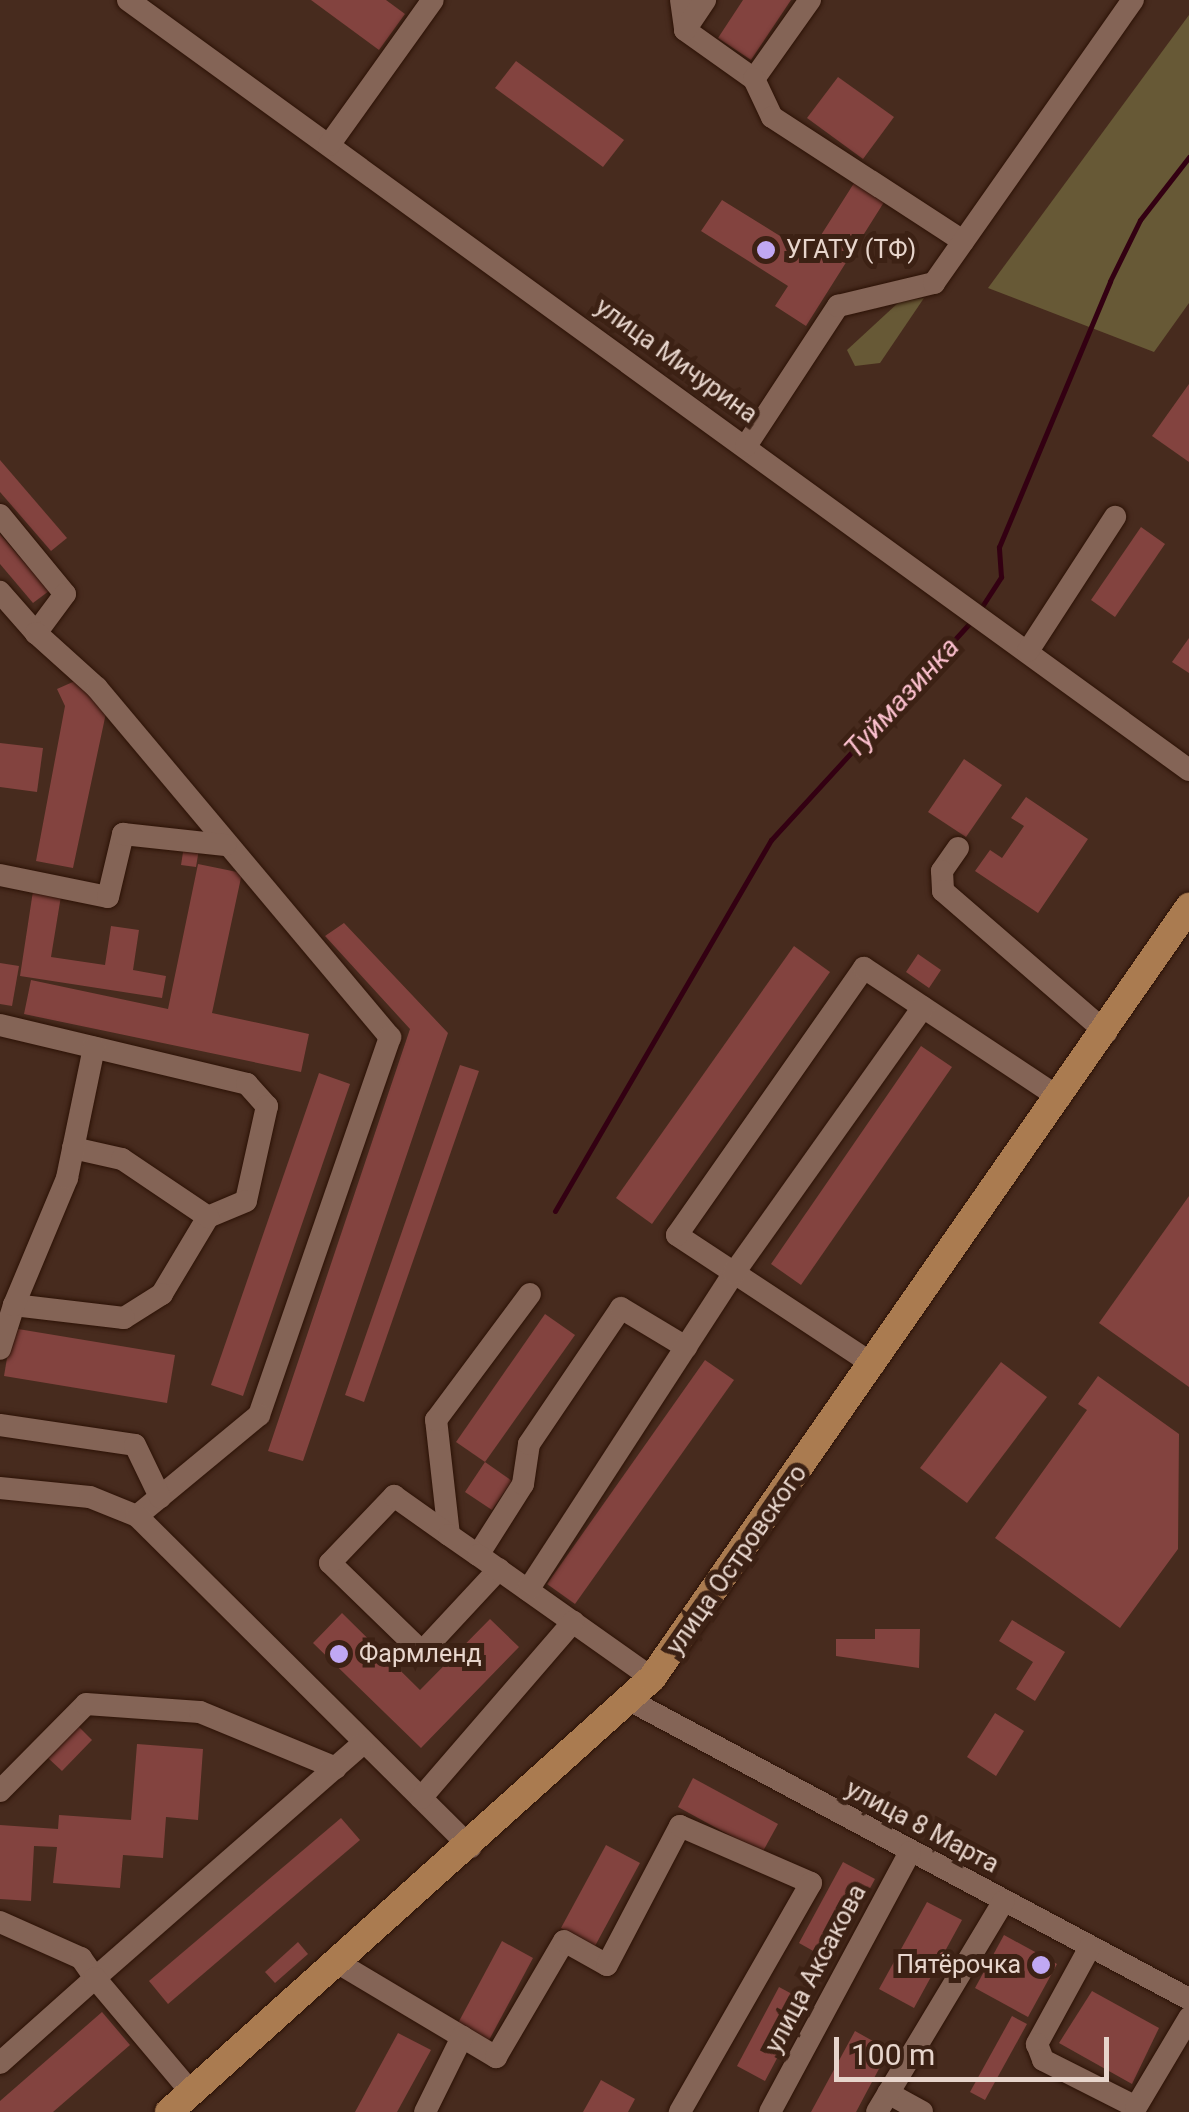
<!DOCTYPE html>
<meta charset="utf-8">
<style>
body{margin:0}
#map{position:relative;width:1189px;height:2112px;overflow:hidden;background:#472b1e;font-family:Roboto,sans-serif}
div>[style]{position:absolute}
.green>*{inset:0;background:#675936}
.stream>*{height:5px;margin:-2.5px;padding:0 2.5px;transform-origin:2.5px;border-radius:2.5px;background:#330012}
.building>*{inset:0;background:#83433f}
.roads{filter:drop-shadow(0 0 2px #2c1206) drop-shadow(0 0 2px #2c1206)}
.minor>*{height:22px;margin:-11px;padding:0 11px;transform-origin:11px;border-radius:11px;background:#846456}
.major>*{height:28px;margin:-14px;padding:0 14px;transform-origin:14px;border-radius:14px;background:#aa7b50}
.dots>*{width:28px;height:28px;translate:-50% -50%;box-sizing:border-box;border:5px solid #3c2114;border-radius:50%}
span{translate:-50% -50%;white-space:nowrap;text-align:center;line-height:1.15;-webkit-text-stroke:10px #3c2114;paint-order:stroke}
.poi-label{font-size:25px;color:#e7d5cc}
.left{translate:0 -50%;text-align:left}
.right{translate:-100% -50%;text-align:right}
.street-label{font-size:25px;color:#e7d5cc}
.water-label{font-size:28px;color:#fbbfcd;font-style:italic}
.scale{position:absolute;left:834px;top:2037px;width:275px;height:45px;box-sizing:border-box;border:5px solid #e7d5cc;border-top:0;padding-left:12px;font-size:30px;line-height:35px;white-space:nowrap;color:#e7d5cc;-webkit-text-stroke:8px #3c2114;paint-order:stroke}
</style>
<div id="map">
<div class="green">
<div style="clip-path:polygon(1189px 15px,1189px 303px,1154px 352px,988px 288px)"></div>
<div style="clip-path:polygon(924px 298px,880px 363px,855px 366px,847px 350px,899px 302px)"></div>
</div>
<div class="stream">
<div style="left:981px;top:608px;width:37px;rotate:-57deg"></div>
<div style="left:1001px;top:577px;width:30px;rotate:-94deg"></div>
<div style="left:999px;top:547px;width:288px;rotate:-67.3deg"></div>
<div style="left:1110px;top:281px;width:68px;rotate:-63.8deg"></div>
<div style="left:1140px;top:220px;width:80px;rotate:-52.1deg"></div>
<div style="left:555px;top:1211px;width:429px;rotate:-59.8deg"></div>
<div style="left:771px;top:840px;width:297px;rotate:-47.5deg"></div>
</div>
<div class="building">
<div style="clip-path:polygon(311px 0,386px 0,405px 14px,379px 50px)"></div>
<div style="clip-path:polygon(743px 0,791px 0,751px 60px,718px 38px)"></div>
<div style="clip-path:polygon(516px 61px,624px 140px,603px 167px,495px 88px)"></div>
<div style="clip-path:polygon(838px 77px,894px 117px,863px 159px,807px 118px)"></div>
<div style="clip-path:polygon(856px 180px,886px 199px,806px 326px,775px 306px,788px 286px,701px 231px,722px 200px,809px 254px)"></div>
<div style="clip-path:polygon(1189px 384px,1189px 462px,1152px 436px)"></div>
<div style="clip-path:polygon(0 460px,67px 538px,51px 551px,0 492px)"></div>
<div style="clip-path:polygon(1141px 527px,1165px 544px,1115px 617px,1091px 600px)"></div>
<div style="clip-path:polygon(0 534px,49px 591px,33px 603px,0 564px)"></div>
<div style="clip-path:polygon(1189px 638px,1189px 673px,1172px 662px)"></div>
<div style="clip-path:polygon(75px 681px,106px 713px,73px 868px,36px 861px,65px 706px,57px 689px)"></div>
<div style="clip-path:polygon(0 743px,43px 748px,37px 792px,0 787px)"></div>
<div style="clip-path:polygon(964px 759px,1002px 785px,966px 837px,928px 812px)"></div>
<div style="clip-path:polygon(1026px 797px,1088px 839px,1038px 913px,975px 871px,990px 850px,1002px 858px,1024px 826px,1011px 818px)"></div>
<div style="clip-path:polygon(184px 846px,199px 849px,196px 867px,181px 865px)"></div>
<div style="clip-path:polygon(198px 864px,242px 873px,212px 1013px,309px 1034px,301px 1072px,24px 1014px,31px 980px,168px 1009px)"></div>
<div style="clip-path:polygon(33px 891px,61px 896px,51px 957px,105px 965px,111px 926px,139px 930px,133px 970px,166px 976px,162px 998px,20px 976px)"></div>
<div style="clip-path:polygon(344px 923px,448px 1033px,303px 1461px,268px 1451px,410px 1029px,325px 936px)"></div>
<div style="clip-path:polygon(794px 946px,830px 972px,652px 1224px,616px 1198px)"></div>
<div style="clip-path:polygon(918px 954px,941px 970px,929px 988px,906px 972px)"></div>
<div style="clip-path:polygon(0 963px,19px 966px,12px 1006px,0 1004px)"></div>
<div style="clip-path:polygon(921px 1046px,952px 1067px,801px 1285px,771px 1264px)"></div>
<div style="clip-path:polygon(460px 1065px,479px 1071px,364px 1402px,345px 1395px)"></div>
<div style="clip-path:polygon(319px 1073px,350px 1084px,243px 1396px,211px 1385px)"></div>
<div style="clip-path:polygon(1189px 1196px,1189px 1387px,1099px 1323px)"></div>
<div style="clip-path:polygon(545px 1314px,575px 1335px,485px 1462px,456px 1442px)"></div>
<div style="clip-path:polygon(12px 1328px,175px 1355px,167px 1403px,4px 1376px)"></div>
<div style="clip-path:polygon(705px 1360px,734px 1380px,575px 1604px,547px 1584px)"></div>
<div style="clip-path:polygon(1001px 1362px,1047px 1397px,967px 1503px,920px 1468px)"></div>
<div style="clip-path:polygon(1098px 1376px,1179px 1434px,1178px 1549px,1120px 1628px,995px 1538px,1087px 1410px,1078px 1404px)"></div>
<div style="clip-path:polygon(485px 1462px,512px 1481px,492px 1510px,465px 1492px)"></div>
<div style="clip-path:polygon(342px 1613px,420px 1690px,490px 1619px,519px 1647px,421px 1748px,313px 1643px)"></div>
<div style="clip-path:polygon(1012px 1620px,1065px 1652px,1035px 1701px,1016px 1689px,1033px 1662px,999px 1641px)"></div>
<div style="clip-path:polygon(875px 1629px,920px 1629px,919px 1668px,836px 1656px,836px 1639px,875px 1639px)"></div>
<div style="clip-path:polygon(995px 1713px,1024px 1731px,996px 1776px,967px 1757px)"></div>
<div style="clip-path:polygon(78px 1726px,92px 1740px,62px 1771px,48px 1758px)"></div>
<div style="clip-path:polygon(137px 1744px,203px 1749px,198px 1820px,166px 1817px,163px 1858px,123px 1855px,120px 1888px,53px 1883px,57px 1847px,34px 1846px,31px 1901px,0 1899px,0 1825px,58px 1829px,59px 1815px,131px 1820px)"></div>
<div style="clip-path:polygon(693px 1778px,778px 1824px,762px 1853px,678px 1807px)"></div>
<div style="clip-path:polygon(341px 1818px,360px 1840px,168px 2004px,149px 1981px)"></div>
<div style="clip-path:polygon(606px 1845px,640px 1863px,595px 1946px,561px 1928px)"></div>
<div style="clip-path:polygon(843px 1862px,875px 1879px,831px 1961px,799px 1943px)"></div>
<div style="clip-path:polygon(927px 1902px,962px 1920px,914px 2008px,879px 1989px)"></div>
<div style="clip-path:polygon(1004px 1935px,1057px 1964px,1028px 2017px,975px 1988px)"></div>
<div style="clip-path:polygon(502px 1941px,533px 1958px,488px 2042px,457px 2025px)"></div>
<div style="clip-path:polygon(298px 1942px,308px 1954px,275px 1983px,265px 1972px)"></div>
<div style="clip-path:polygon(779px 1987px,807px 2002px,765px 2081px,737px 2066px)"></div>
<div style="clip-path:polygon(1092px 1991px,1159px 2028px,1132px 2084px,1059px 2043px)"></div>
<div style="clip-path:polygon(102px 2012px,130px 2045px,53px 2112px,0 2112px,0 2101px)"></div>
<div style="clip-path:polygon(1012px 2016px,1027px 2024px,985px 2100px,970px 2092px)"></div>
<div style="clip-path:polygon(855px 2031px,889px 2050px,856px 2112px,811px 2112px)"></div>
<div style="clip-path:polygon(398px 2033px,431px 2050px,397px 2112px,355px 2112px)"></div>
<div style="clip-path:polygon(601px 2080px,635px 2099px,628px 2112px,583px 2112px)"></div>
</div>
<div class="roads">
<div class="minor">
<div style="left:128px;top:0;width:1311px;rotate:35.97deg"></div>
<div style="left:681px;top:0;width:30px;rotate:82deg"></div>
<div style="left:685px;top:30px;width:85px;rotate:35.4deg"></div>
<div style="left:754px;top:79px;width:97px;rotate:-54.7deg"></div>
<div style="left:685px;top:30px;width:36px;rotate:-56deg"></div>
<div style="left:754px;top:79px;width:42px;rotate:64.7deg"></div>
<div style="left:772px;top:117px;width:228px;rotate:33deg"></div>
<div style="left:329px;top:145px;width:178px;rotate:-54.4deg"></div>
<div style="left:746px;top:446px;width:168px;rotate:-56.7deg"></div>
<div style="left:838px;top:306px;width:99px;rotate:-13.5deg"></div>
<div style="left:934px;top:283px;width:346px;rotate:-54.9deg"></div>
<div style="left:0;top:515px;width:102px;rotate:50.6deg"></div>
<div style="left:65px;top:594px;width:49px;rotate:126.6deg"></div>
<div style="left:36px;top:633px;width:55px;rotate:-131.3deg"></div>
<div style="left:36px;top:633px;width:82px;rotate:42deg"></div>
<div style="left:97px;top:688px;width:456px;rotate:50deg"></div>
<div style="left:390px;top:1037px;width:400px;rotate:109.1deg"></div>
<div style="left:259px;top:1415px;width:158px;rotate:140.4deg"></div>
<div style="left:1028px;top:651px;width:160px;rotate:-57deg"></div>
<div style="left:958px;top:848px;width:28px;rotate:125deg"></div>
<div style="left:942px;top:871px;width:20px;rotate:87deg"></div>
<div style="left:943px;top:891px;width:216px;rotate:40.9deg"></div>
<div style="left:0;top:875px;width:110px;rotate:11.5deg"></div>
<div style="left:108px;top:897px;width:65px;rotate:-76.6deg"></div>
<div style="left:123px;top:834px;width:103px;rotate:6.2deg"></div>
<div style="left:0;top:1025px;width:254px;rotate:13.4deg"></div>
<div style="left:247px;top:1084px;width:30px;rotate:48deg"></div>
<div style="left:267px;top:1106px;width:97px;rotate:102.5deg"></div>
<div style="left:246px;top:1201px;width:41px;rotate:157.2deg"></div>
<div style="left:208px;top:1217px;width:90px;rotate:120.9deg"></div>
<div style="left:162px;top:1294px;width:45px;rotate:147.7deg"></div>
<div style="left:124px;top:1318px;width:111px;rotate:-173.3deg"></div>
<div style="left:14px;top:1305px;width:46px;rotate:107.7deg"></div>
<div style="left:73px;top:1148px;width:50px;rotate:12.7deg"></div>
<div style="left:122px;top:1159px;width:104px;rotate:34deg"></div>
<div style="left:14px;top:1305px;width:138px;rotate:-67.3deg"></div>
<div style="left:67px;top:1178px;width:133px;rotate:-78.3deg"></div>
<div style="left:874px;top:1365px;width:236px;rotate:-146.6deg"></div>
<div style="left:677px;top:1235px;width:326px;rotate:-55deg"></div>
<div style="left:864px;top:968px;width:235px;rotate:33.6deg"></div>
<div style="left:0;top:1425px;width:136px;rotate:8.4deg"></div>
<div style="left:135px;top:1445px;width:58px;rotate:64.3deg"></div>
<div style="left:0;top:1488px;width:90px;rotate:5.7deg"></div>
<div style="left:90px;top:1497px;width:51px;rotate:22deg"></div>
<div style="left:137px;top:1516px;width:470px;rotate:44.8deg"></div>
<div style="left:449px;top:1535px;width:116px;rotate:-96.4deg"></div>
<div style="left:436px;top:1420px;width:157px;rotate:-53.3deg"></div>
<div style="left:478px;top:1555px;width:84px;rotate:-57.6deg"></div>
<div style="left:523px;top:1484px;width:40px;rotate:-81.5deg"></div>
<div style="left:529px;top:1444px;width:164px;rotate:-55.9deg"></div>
<div style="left:621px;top:1308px;width:76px;rotate:31deg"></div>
<div style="left:499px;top:1569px;width:113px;rotate:132.9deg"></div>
<div style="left:422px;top:1652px;width:128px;rotate:-135.9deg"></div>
<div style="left:330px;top:1563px;width:93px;rotate:-46.3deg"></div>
<div style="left:394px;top:1496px;width:67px;rotate:35.3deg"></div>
<div style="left:449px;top:1535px;width:35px;rotate:35deg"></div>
<div style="left:478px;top:1555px;width:213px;rotate:35.3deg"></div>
<div style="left:528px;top:1590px;width:378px;rotate:-57deg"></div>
<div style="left:734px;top:1273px;width:326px;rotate:-54.6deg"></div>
<div style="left:631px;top:1701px;width:633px;rotate:28.1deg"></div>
<div style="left:0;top:1791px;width:122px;rotate:-45.3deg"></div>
<div style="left:86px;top:1704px;width:114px;rotate:4deg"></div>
<div style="left:200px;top:1712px;width:147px;rotate:22.4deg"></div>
<div style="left:421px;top:1798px;width:233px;rotate:-49.2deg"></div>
<div style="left:0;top:1922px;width:89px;rotate:24deg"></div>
<div style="left:81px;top:1958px;width:24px;rotate:55deg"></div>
<div style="left:95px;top:1978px;width:354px;rotate:-41.2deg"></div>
<div style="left:1090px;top:1947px;width:111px;rotate:118.7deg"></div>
<div style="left:1037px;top:2044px;width:17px;rotate:69deg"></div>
<div style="left:1043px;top:2060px;width:104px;rotate:26.8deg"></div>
<div style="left:1136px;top:2107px;width:104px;rotate:-59.2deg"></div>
<div style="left:340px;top:1964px;width:182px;rotate:30.8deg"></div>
<div style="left:496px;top:2057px;width:134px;rotate:-59.6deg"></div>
<div style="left:564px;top:1941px;width:49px;rotate:29.2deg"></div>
<div style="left:607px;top:1965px;width:157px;rotate:-62.3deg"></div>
<div style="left:680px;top:1826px;width:143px;rotate:23.5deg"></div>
<div style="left:811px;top:1883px;width:264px;rotate:119.8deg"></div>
<div style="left:0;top:2063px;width:127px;rotate:-41.8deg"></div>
<div style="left:95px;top:1978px;width:149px;rotate:49.9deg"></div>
<div style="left:888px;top:2093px;width:39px;rotate:29deg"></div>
<div style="left:425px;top:2112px;width:84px;rotate:-63.7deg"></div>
<div style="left:770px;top:2112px;width:295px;rotate:-61.7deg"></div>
<div style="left:877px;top:2112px;width:246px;rotate:-59deg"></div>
</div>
<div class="major">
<div style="left:169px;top:2112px;width:649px;rotate:-41.94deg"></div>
<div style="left:652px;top:1678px;width:940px;rotate:-55.14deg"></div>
</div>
</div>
<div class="dots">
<div style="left:766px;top:250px;background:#c0a8f3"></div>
<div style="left:339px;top:1654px;background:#c0a8f3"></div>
<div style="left:1041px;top:1965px;background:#c0a8f3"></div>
</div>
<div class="poi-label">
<span class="left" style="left:786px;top:250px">УГАТУ (ТФ)</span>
<span class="left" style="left:359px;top:1654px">Фармленд</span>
<span class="right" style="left:1021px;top:1965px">Пятёрочка</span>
</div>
<div class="street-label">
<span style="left:676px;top:361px;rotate:36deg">улица Мичурина</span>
<span style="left:737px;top:1560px;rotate:-55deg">улица Островского</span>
<span style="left:922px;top:1827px;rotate:28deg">улица 8 Марта</span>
<span style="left:816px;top:1969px;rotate:-62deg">улица Аксакова</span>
</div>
<div class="water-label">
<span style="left:902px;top:698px;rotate:-47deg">Туймазинка</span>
</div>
<div class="scale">100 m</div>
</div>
